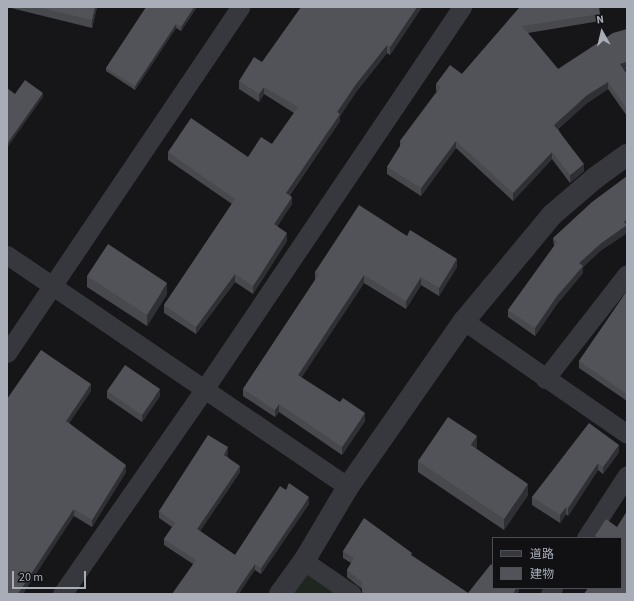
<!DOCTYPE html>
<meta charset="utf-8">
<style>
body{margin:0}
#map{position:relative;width:634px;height:601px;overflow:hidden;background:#161618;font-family:"Source Sans 3","Noto Sans JP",sans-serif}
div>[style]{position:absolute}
.green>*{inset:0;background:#1e261f}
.minor>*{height:19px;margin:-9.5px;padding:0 9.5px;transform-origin:9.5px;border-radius:9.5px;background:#37383d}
.tertiary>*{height:22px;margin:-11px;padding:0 11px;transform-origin:11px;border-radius:11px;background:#37383d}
.wall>*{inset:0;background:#47494d}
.shaded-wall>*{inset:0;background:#2f3033}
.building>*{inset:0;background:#525359}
span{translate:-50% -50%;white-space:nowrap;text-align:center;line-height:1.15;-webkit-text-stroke:3px #111113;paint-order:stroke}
.frame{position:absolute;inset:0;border:8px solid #a8adb8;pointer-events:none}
.legend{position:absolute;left:492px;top:537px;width:130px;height:52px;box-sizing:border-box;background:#111113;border:1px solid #4d4f55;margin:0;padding:5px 7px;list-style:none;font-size:12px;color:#a8adb8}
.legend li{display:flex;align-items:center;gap:8px;height:20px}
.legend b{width:20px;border:1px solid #4d4f55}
.north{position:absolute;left:582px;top:12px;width:40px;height:40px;-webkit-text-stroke:3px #111113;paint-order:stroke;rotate:352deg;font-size:11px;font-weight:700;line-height:16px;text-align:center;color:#a8adb8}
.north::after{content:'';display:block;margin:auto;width:14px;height:18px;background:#a8adb8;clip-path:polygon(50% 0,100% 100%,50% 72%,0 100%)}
.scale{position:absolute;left:12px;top:571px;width:74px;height:18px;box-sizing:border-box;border:2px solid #a8adb8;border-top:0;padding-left:5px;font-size:12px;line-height:14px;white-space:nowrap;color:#a8adb8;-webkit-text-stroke:3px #111113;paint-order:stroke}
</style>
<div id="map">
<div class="green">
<div style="clip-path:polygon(304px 561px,352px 594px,280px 594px)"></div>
</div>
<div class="minor">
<div style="left:7px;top:255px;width:412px;rotate:34.2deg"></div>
<div style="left:464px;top:321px;width:198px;rotate:34.7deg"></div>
<div style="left:7px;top:353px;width:417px;rotate:-56deg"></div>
<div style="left:545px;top:379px;width:133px;rotate:-52deg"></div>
<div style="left:586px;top:538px;width:75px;rotate:-56.9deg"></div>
<div style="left:304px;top:561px;width:58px;rotate:34.5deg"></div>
<div style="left:62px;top:594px;width:251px;rotate:-55.2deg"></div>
<div style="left:205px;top:388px;width:460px;rotate:-56deg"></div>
<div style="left:550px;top:594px;width:7px;rotate:-63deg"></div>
</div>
<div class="tertiary">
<div style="left:280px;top:594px;width:41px;rotate:-54deg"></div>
<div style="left:304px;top:561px;width:86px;rotate:-59.3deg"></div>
<div style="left:348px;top:487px;width:203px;rotate:-55.1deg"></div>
<div style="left:464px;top:321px;width:138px;rotate:-50.3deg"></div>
<div style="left:552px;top:215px;width:57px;rotate:-40.7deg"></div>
<div style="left:595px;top:178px;width:39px;rotate:-36deg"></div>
</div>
<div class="wall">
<div style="clip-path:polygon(7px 7px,97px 7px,92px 28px)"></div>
<div style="clip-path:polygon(145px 7px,197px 7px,181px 31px,176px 28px,135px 90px,106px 71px,106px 68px,146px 8px)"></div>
<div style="clip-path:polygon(422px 7px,390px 55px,387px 53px,356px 92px,340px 116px,340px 121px,290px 195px,292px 204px,277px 226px,287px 241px,253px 294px,235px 282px,196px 334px,164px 313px,164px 305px,232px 204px,168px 160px,168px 152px,248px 157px,272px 144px,294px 113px,264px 94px,259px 102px,239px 89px,239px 81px,262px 62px)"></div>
<div style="clip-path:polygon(520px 7px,600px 14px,600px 21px,528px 33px,558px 69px,627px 69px,624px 70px,627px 74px,627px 116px,608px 89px,587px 103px,558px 129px,584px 171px,570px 183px,552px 159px,513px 201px,456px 148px,421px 196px,387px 174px,387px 167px,400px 146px,400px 141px,437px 91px,436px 91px,436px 84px,462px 74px)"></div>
<div style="clip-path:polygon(627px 227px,627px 233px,600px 251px,583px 267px,583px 273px,557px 304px,535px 336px,508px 317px,508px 310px,554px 246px,553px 238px)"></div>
<div style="clip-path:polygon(407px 236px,457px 267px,439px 296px,421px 285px,406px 309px,364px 283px,301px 378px,365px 421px,342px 455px,279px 412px,275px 417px,243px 396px,243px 389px,315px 280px,315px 272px)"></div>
<div style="clip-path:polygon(87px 276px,167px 294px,147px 326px,87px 287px)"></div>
<div style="clip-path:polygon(627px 291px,627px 401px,579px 368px,579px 361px)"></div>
<div style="clip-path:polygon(41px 350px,91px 391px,69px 423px,126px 472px,92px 527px,74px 516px)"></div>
<div style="clip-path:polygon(107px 391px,160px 396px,142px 422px,107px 398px)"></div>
<div style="clip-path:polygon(477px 447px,476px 449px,528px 495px,504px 530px,418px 472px,418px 461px)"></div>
<div style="clip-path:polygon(619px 452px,603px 474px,598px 470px,568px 516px,566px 514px,560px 523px,532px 505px,532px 497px)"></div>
<div style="clip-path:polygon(228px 454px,227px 456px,240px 472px,200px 531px,235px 555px,286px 490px,309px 504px,261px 574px,255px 570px,193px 564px,164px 545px,164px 539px,172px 527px,159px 518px,159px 511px)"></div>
<div style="clip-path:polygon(343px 551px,412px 556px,468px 593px,519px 588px,519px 591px,517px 594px,362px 594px,362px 589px,347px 577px,347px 570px,351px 563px,343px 558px)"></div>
</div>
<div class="shaded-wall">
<div style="clip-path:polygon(95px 7px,97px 7px,92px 28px,92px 20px)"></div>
<div style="clip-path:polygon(194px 7px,197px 7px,181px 31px,181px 27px)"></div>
<div style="clip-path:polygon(417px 7px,422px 7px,390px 55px,390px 47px)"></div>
<div style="clip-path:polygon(176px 24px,176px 28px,135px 90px,135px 86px)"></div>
<div style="clip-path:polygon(387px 45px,387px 53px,356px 92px,340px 116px,340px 121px,286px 200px,286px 193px,337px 112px,356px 84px)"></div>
<div style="clip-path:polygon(627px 62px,627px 69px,620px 71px,620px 64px)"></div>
<div style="clip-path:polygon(608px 82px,608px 89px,587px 103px,554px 132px,554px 125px,587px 95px)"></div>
<div style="clip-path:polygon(264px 87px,264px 94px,259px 102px,259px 94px)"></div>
<div style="clip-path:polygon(43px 93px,43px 97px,7px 148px,7px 144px)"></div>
<div style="clip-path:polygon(456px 141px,456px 148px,421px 196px,421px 188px)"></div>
<div style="clip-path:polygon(552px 152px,552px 159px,513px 201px,513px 193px)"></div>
<div style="clip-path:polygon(584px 164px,584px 171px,570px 183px,570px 175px)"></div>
<div style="clip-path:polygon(292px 197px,292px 204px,274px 232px,274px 224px)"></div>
<div style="clip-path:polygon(627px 220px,627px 233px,600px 251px,583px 267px,583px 273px,557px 304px,535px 336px,535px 328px,579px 263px)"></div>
<div style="clip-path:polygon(287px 233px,287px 241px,253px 294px,253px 286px)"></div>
<div style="clip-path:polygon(457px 259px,457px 267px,439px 296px,439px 288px)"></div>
<div style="clip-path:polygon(235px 274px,235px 282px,196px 334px,196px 327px)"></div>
<div style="clip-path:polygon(364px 275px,364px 283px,298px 383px,298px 375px)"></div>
<div style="clip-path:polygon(421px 277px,421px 285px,406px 309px,406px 301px)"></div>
<div style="clip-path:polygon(167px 283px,167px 294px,147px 326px,147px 315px)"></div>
<div style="clip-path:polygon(91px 384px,91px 391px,66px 428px,66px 421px)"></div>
<div style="clip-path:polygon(160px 389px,160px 396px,142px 422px,142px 415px)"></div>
<div style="clip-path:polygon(279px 404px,279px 412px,275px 417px,275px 410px)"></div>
<div style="clip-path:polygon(365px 413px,365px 421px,342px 455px,342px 447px)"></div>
<div style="clip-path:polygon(477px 436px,477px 447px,471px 456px,471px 445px)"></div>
<div style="clip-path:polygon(619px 445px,619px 452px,603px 474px,603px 467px)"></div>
<div style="clip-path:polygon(228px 447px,228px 454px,224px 461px,224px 455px)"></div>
<div style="clip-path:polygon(598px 463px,598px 470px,568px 516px,568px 508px)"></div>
<div style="clip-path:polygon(126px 465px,126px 472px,92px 527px,92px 520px)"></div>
<div style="clip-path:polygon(240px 466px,240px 472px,197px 536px,197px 529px)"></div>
<div style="clip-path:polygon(528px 484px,528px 495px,504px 530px,504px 519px)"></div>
<div style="clip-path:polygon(309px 497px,309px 504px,261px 574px,261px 568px)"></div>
<div style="clip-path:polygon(566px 507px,566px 514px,560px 523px,560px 515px)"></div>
<div style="clip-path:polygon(74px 509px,74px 516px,23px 594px,18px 594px)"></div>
<div style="clip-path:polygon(255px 564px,255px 570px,239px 594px,235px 594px)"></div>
<div style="clip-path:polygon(516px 588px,519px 588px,519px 591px,517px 594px,513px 594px)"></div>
</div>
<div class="building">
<div style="clip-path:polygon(37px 7px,95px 7px,92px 20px)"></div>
<div style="clip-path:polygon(146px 7px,194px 7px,181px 27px,176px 24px,135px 86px,106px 68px)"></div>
<div style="clip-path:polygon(301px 7px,417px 7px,390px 47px,387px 45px,356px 84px,337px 112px,340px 114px,286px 193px,292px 197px,274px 224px,287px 233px,253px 286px,235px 274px,196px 327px,164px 305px,235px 199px,168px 152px,191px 118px,248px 157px,261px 137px,272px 144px,298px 107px,264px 87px,259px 94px,239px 81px,254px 57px,262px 62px)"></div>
<div style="clip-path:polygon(520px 7px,599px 7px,600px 14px,522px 26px,558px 69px,613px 33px,627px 29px,627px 62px,620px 64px,627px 74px,627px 109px,608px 82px,587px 95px,554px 125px,584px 164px,570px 175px,552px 152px,513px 193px,456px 141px,421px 188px,387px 167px,402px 143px,400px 141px,441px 87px,436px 84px,450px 65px,462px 74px)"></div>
<div style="clip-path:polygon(25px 80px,43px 93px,7px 144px,7px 88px,15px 94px)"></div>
<div style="clip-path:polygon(627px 176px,627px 220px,624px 222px,627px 225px,600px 244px,579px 263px,583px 266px,557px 296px,535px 328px,508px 310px,557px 242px,553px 238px,592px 202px)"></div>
<div style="clip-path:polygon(359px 205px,407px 236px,410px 230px,457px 259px,439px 288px,421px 277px,406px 301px,364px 275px,298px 375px,340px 402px,343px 398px,365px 413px,342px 447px,279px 404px,275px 410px,243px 389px,319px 274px,315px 272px)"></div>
<div style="clip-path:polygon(108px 244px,167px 283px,147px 315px,87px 276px)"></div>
<div style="clip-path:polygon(627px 291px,627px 394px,579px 361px)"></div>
<div style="clip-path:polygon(41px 350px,91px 384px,66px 421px,126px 465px,92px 520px,74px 509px,18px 594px,7px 594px,7px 399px)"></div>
<div style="clip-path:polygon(125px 365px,160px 389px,142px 415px,107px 391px)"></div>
<div style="clip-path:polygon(448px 417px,477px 436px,471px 445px,528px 484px,504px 519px,418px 461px)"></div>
<div style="clip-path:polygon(589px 423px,619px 445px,603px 467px,598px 463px,568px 508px,566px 507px,560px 515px,532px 497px)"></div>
<div style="clip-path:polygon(208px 435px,228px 447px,224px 455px,240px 466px,197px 529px,235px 555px,280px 486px,286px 490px,289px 483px,309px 497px,261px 568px,255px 564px,235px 594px,172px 594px,196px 560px,164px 539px,175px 523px,159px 511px)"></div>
<div style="clip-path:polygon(627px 511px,627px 594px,584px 594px,588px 588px,621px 588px,621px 538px,598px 538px,595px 536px,606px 519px,617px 527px)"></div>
<div style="clip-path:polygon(364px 518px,412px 553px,411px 555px,468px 593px,491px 564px,493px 566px,493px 588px,516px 588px,513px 594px,366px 594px,362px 591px,362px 582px,347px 570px,354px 558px,343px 551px)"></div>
</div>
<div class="frame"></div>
<ul class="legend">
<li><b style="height:5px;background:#37383d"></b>道路</li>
<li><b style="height:11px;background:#525359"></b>建物</li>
</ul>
<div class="north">N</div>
<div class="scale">20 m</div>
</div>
